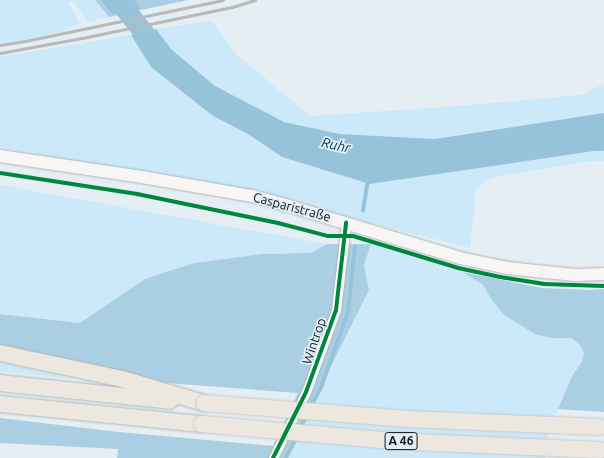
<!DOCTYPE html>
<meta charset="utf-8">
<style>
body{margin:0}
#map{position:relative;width:604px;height:458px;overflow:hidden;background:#e5eef2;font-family:Ubuntu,sans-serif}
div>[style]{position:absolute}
.green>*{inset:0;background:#cce9f9}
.forest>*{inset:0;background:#abcfe2}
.water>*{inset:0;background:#97c3da}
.stream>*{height:3.5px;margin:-1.75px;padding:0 1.75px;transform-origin:1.75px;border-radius:1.75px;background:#97c3da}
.river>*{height:20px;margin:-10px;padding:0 10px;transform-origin:10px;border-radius:10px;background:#97c3da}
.roads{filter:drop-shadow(0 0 1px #b0b6ba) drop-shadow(0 0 1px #b0b6ba)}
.street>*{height:9px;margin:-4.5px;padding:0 4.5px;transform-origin:4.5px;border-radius:4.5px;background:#fbfcfd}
.secondary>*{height:12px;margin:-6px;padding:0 6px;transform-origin:6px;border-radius:6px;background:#f7f6f5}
.highway>*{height:16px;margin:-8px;padding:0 8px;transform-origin:8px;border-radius:8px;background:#ece8e0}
.rail>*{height:3px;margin:-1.5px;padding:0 1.5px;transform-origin:1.5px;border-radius:1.5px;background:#b7b9bb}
.bridges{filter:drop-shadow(0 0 1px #c6cacc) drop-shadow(0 0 1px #c6cacc)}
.highway-bridge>*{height:16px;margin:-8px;padding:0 8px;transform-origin:8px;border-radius:8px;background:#ece8e0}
.cycleway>*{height:4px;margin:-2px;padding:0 2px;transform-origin:2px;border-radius:2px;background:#00873e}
span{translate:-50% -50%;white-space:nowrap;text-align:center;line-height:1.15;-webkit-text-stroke:3.5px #e0eff7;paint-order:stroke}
.shield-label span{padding:1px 3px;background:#e0eff7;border:1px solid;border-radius:3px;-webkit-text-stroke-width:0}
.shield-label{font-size:12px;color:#101518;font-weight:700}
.street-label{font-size:13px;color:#101518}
.water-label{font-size:14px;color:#02374c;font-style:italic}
</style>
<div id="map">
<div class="green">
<div style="clip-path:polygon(0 0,95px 0,109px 17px,88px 22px,73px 1px,68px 2px,80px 23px,60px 32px,31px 39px,0 43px)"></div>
<div style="clip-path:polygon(212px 21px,236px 54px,310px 116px,445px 107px,581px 95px,604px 84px,604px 113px,435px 139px,340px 134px,284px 122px,215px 86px,171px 49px,156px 29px)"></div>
<div style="clip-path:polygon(131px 35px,151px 67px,213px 116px,248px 134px,370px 184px,594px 151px,604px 151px,604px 161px,591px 161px,491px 178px,476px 189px,470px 248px,351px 218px,138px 171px,0 148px,0 57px)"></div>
<div style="clip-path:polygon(0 185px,27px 190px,327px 244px,311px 253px,261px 254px,194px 263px,145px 279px,80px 323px,0 314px)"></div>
<div style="clip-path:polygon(371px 244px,462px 272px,483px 285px,491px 299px,551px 338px,571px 338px,580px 345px,584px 353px,582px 362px,573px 374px,545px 443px,545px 458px,288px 458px,369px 290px,364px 265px)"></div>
<div style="clip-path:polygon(0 361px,72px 379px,0 371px)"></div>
</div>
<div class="forest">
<div style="clip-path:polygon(95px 0,100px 0,113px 15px,140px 9px,135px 0,188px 0,109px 17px)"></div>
<div style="clip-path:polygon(327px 244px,371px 244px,364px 265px,369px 290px,286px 458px,117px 458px,118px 449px,0 443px,0 418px,119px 432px,273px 446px,298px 393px,166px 383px,0 347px,0 314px,80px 323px,145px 279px,194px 263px,261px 254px,311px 253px)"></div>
<div style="clip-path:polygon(462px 272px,542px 288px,591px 290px,604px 289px,604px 412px,558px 409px,573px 374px,582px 362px,584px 353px,580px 345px,571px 338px,551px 338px,535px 334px,503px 314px,491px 299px,483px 285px)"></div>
</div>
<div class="water">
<div style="clip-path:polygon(100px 0,135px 0,141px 9px,113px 15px)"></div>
<div style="clip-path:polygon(156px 29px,171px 49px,215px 86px,284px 122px,340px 134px,435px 139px,604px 113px,604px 151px,594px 151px,370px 184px,282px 157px,248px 134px,213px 116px,151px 67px,131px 35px)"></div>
</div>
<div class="stream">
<div style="left:363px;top:211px;width:32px;rotate:-81deg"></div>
<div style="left:311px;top:407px;width:25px;rotate:-63deg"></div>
<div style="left:322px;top:385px;width:77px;rotate:-70.4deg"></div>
<div style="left:348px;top:312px;width:65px;rotate:-83.9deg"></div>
<div style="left:300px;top:428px;width:14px;rotate:-60deg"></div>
<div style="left:286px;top:458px;width:22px;rotate:-63deg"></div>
</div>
<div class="river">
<div style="left:118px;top:0;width:68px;rotate:51.6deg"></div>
</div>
<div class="roads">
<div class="street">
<div style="left:273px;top:458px;width:74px;rotate:-63.4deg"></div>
<div style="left:306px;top:392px;width:87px;rotate:-69.9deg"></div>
<div style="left:336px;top:310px;width:88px;rotate:-83.4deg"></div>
</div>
<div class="secondary">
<div style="left:0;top:156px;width:144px;rotate:8.4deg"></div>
<div style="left:142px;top:177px;width:112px;rotate:9.8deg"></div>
<div style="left:252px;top:196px;width:38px;rotate:15deg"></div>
<div style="left:289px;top:206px;width:179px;rotate:16.9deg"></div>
<div style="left:460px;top:258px;width:48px;rotate:12deg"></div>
<div style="left:507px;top:268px;width:68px;rotate:5.9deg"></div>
<div style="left:575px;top:275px;width:29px;rotate:-2deg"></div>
</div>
<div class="highway">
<div style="left:0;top:353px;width:125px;rotate:12deg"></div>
<div style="left:122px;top:379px;width:85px;rotate:16.3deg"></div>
<div style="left:0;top:383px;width:171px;rotate:6deg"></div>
<div style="left:0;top:404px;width:203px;rotate:5.7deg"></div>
</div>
</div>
<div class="rail">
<div style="left:0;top:45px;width:30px;rotate:-9deg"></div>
<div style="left:30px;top:40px;width:197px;rotate:-11.7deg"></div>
<div style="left:0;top:53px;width:83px;rotate:-10.4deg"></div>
<div style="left:82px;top:38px;width:153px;rotate:-11.7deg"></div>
<div style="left:232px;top:7px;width:24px;rotate:-17deg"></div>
</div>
<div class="bridges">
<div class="highway-bridge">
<div style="left:204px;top:403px;width:204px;rotate:4.5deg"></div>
<div style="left:407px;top:419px;width:193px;rotate:2.4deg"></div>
<div style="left:202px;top:424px;width:192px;rotate:5.1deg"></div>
<div style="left:393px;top:441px;width:207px;rotate:2.5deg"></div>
</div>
</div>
<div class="cycleway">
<div style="left:0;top:173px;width:139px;rotate:8.7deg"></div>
<div style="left:137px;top:194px;width:144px;rotate:11.6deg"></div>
<div style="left:278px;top:223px;width:52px;rotate:14.6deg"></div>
<div style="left:328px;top:236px;width:25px"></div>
<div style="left:353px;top:236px;width:110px;rotate:16.9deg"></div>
<div style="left:458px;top:268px;width:43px;rotate:12.1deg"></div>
<div style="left:500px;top:277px;width:45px;rotate:9deg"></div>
<div style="left:544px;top:284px;width:60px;rotate:1.9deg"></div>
<div style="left:273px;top:458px;width:74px;rotate:-63.4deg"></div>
<div style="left:306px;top:392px;width:87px;rotate:-69.9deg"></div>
<div style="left:336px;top:310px;width:88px;rotate:-83.4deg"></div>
</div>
<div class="shield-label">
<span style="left:401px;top:441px">A 46</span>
</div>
<div class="street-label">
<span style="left:292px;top:207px;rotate:15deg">Casparistraße</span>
<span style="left:314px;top:341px;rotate:-71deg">Wintrop</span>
</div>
<div class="water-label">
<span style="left:336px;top:145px;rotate:12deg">Ruhr</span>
</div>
</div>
